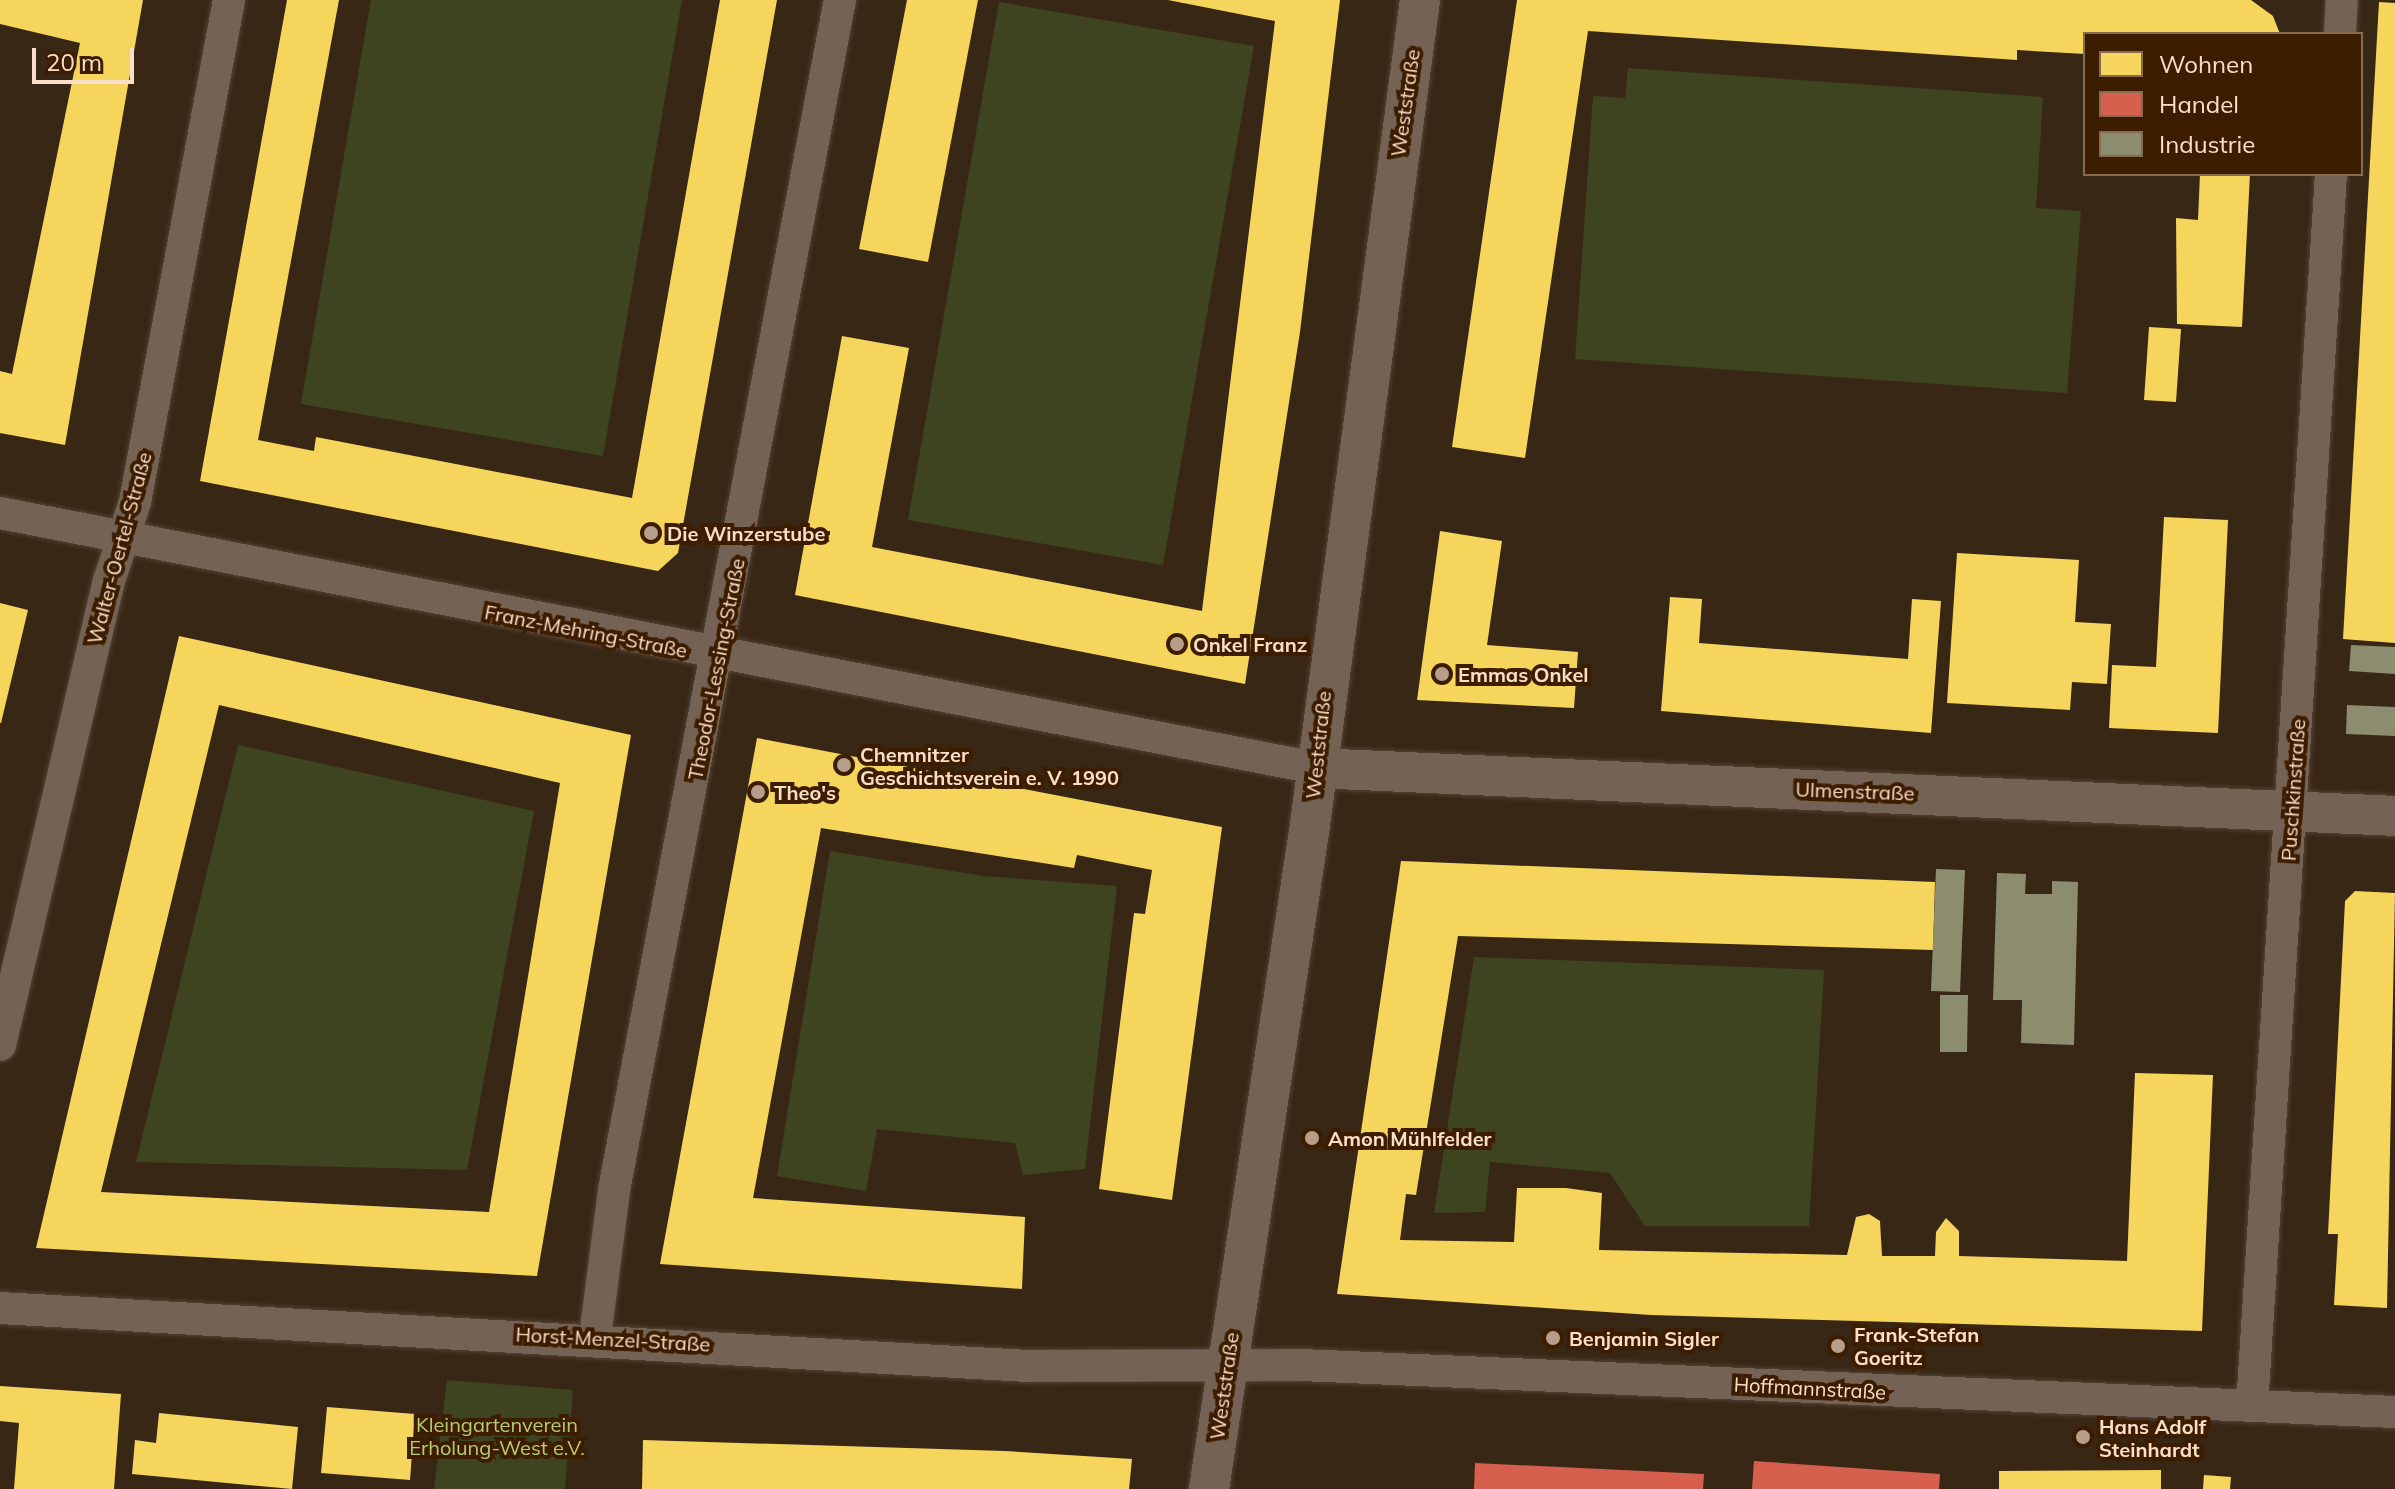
<!DOCTYPE html>
<meta charset="utf-8">
<style>
body{margin:0}
#map{position:relative;width:2395px;height:1489px;overflow:hidden;background:#392715;font-family:Mulish,sans-serif}
div>[style]{position:absolute}
.green>*{inset:0;background:#3e441f}
.homes>*{inset:0;background:#f6d55c}
.shops>*{inset:0;background:#d6604d}
.industry>*{inset:0;background:#8c8c6e}
.roads{filter:drop-shadow(0 0 2px #524336) drop-shadow(0 0 2px #524336)}
.minor>*{height:32px;margin:-16px;padding:0 16px;transform-origin:16px;border-radius:16px;background:#746355}
.tertiary>*{height:40px;margin:-20px;padding:0 20px;transform-origin:20px;border-radius:20px;background:#746355}
.dots>*{width:22px;height:22px;translate:-50% -50%;box-sizing:border-box;border:4px solid #3d1d00;border-radius:50%}
span{translate:-50% -50%;white-space:nowrap;text-align:center;line-height:1.15;-webkit-text-stroke:8px #3d1d00;paint-order:stroke}
.street-label{font-size:20px;color:#f9dec9}
.poi-label{font-size:20px;color:#f9dec9;font-weight:700}
.left{translate:0 -50%;text-align:left}
.park-label{font-size:20px;color:#b6cd71}
.legend{position:absolute;left:2083px;top:32px;width:280px;height:144px;box-sizing:border-box;background:#3d1d00;border:2px solid #886a50;margin:0;padding:10px 14px;list-style:none;font-size:24px;color:#f9dec9}
.legend li{display:flex;align-items:center;gap:16px;height:40px}
.legend b{width:40px;border:2px solid #886a50}
.scale{position:absolute;left:32px;top:48px;width:102px;height:36px;box-sizing:border-box;border:4px solid #f9dec9;border-top:0;padding-left:10px;font-size:24px;line-height:28px;white-space:nowrap;color:#f9dec9;-webkit-text-stroke:6px #3d1d00;paint-order:stroke}
</style>
<div id="map">
<div class="green">
<div style="clip-path:polygon(371px 0,682px 0,603px 456px,301px 404px)"></div>
<div style="clip-path:polygon(999px 2px,1254px 46px,1163px 565px,908px 520px)"></div>
<div style="clip-path:polygon(1628px 68px,2043px 97px,2036px 208px,2081px 211px,2067px 393px,1575px 359px,1593px 96px,1625px 98px)"></div>
<div style="clip-path:polygon(238px 745px,534px 811px,467px 1170px,136px 1162px)"></div>
<div style="clip-path:polygon(830px 851px,983px 876px,1117px 886px,1085px 1169px,1023px 1175px,1015px 1143px,877px 1129px,866px 1191px,777px 1176px)"></div>
<div style="clip-path:polygon(1474px 957px,1824px 970px,1809px 1226px,1645px 1226px,1610px 1173px,1490px 1162px,1485px 1212px,1434px 1213px)"></div>
<div style="clip-path:polygon(447px 1380px,573px 1390px,565px 1489px,434px 1489px)"></div>
</div>
<div class="homes">
<div style="clip-path:polygon(0 0,143px 0,65px 445px,0 433px,0 371px,12px 374px,80px 43px,0 24px)"></div>
<div style="clip-path:polygon(287px 0,339px 0,258px 440px,314px 451px,316px 437px,632px 498px,720px 0,777px 0,678px 553px,658px 571px,200px 481px)"></div>
<div style="clip-path:polygon(907px 0,978px 0,928px 262px,859px 249px)"></div>
<div style="clip-path:polygon(1168px 0,1340px 0,1300px 332px,1245px 684px,795px 595px,842px 336px,909px 348px,872px 547px,1202px 611px,1275px 21px)"></div>
<div style="clip-path:polygon(1517px 0,2251px 0,2273px 16px,2280px 34px,2085px 34px,2085px 54px,2017px 50px,2017px 60px,1588px 31px,1525px 458px,1452px 447px)"></div>
<div style="clip-path:polygon(2379px 2px,2395px 3px,2395px 643px,2343px 639px)"></div>
<div style="clip-path:polygon(2200px 174px,2250px 174px,2242px 327px,2177px 324px,2176px 218px,2198px 220px)"></div>
<div style="clip-path:polygon(2149px 327px,2181px 329px,2176px 402px,2144px 400px)"></div>
<div style="clip-path:polygon(2164px 517px,2228px 520px,2218px 733px,2109px 728px,2112px 665px,2156px 667px)"></div>
<div style="clip-path:polygon(1440px 531px,1502px 541px,1487px 645px,1578px 652px,1574px 708px,1417px 700px)"></div>
<div style="clip-path:polygon(1957px 553px,2079px 560px,2075px 622px,2111px 624px,2107px 684px,2072px 682px,2070px 710px,1947px 703px)"></div>
<div style="clip-path:polygon(1670px 597px,1702px 599px,1699px 643px,1908px 659px,1912px 599px,1941px 601px,1931px 733px,1661px 711px)"></div>
<div style="clip-path:polygon(0 603px,28px 610px,1px 723px,0 723px)"></div>
<div style="clip-path:polygon(evenodd,179px 636px,631px 735px,537px 1276px,36px 1248px,179px 636px,219px 705px,560px 783px,489px 1212px,101px 1192px,219px 705px)"></div>
<div style="clip-path:polygon(757px 738px,1222px 827px,1172px 1200px,1099px 1189px,1134px 913px,1145px 914px,1152px 870px,1077px 855px,1074px 868px,821px 828px,753px 1198px,1025px 1217px,1022px 1289px,660px 1264px)"></div>
<div style="clip-path:polygon(1401px 861px,1935px 882px,1933px 950px,1458px 936px,1416px 1195px,1406px 1194px,1400px 1240px,1514px 1242px,1517px 1188px,1566px 1188px,1602px 1193px,1599px 1250px,1847px 1255px,1856px 1217px,1869px 1214px,1880px 1221px,1882px 1256px,1935px 1256px,1936px 1232px,1946px 1218px,1959px 1231px,1959px 1256px,2127px 1261px,2135px 1073px,2213px 1075px,2202px 1331px,1651px 1315px,1337px 1294px)"></div>
<div style="clip-path:polygon(2355px 891px,2395px 893px,2387px 1308px,2334px 1305px,2338px 1234px,2328px 1234px,2345px 901px)"></div>
<div style="clip-path:polygon(0 1386px,121px 1394px,114px 1489px,14px 1489px,19px 1423px,0 1421px)"></div>
<div style="clip-path:polygon(327px 1407px,415px 1414px,410px 1480px,321px 1473px)"></div>
<div style="clip-path:polygon(159px 1413px,298px 1427px,292px 1489px,132px 1474px,135px 1440px,156px 1443px)"></div>
<div style="clip-path:polygon(643px 1440px,1005px 1451px,1132px 1459px,1129px 1489px,642px 1489px)"></div>
<div style="clip-path:polygon(2161px 1470px,2161px 1489px,1999px 1489px,1999px 1471px)"></div>
<div style="clip-path:polygon(2204px 1475px,2231px 1477px,2230px 1489px,2203px 1489px)"></div>
</div>
<div class="shops">
<div style="clip-path:polygon(1754px 1461px,1940px 1474px,1939px 1489px,1752px 1489px)"></div>
<div style="clip-path:polygon(1475px 1463px,1704px 1474px,1703px 1489px,1474px 1489px)"></div>
</div>
<div class="industry">
<div style="clip-path:polygon(2351px 645px,2395px 647px,2395px 674px,2349px 671px)"></div>
<div style="clip-path:polygon(2347px 705px,2395px 707px,2395px 736px,2346px 734px)"></div>
<div style="clip-path:polygon(1936px 869px,1965px 870px,1960px 992px,1931px 991px)"></div>
<div style="clip-path:polygon(1997px 873px,2026px 874px,2025px 894px,2052px 894px,2052px 881px,2078px 882px,2074px 1045px,2021px 1043px,2022px 1000px,1993px 1000px)"></div>
<div style="clip-path:polygon(1940px 995px,1968px 995px,1967px 1052px,1940px 1052px)"></div>
</div>
<div class="roads">
<div class="minor">
<div style="left:2340px;top:34px;width:34px;rotate:-87deg"></div>
<div style="left:0;top:513px;width:1339px;rotate:10.97deg"></div>
<div style="left:0;top:1045px;width:477px;rotate:-76.8deg"></div>
<div style="left:109px;top:581px;width:83px;rotate:-71.8deg"></div>
<div style="left:135px;top:502px;width:511px;rotate:-79.39deg"></div>
<div style="left:0;top:1308px;width:1030px;rotate:3.23deg"></div>
<div style="left:1028px;top:1366px;width:273px;rotate:-0.2deg"></div>
<div style="left:1301px;top:1365px;width:1095px;rotate:2.46deg"></div>
<div style="left:595px;top:1337px;width:148px;rotate:-82.6deg"></div>
<div style="left:614px;top:1190px;width:1211px;rotate:-79.25deg"></div>
<div style="left:2252px;top:1406px;width:1235px;rotate:-86.33deg"></div>
</div>
<div class="tertiary">
<div style="left:1315px;top:768px;width:1081px;rotate:2.54deg"></div>
<div style="left:1209px;top:1489px;width:665px;rotate:-81.35deg"></div>
<div style="left:1309px;top:832px;width:839px;rotate:-82.4deg"></div>
</div>
</div>
<div class="dots">
<div style="left:651px;top:533px;background:#b69e8a"></div>
<div style="left:1177px;top:644px;background:#b69e8a"></div>
<div style="left:1442px;top:674px;background:#b69e8a"></div>
<div style="left:844px;top:765px;background:#b69e8a"></div>
<div style="left:758px;top:792px;background:#b69e8a"></div>
<div style="left:1312px;top:1138px;background:#b69e8a"></div>
<div style="left:1553px;top:1338px;background:#b69e8a"></div>
<div style="left:1838px;top:1346px;background:#b69e8a"></div>
<div style="left:2083px;top:1437px;background:#b69e8a"></div>
</div>
<div class="street-label">
<span style="left:1405px;top:103px;rotate:-82deg">Weststraße</span>
<span style="left:119px;top:548px;rotate:-75deg">Walter-Oertel-Straße</span>
<span style="left:586px;top:631px;rotate:11deg">Franz-Mehring-Straße</span>
<span style="left:716px;top:669px;rotate:-79deg">Theodor-Lessing-Straße</span>
<span style="left:1318px;top:745px;rotate:-84deg">Weststraße</span>
<span style="left:2293px;top:790px;rotate:-86deg">Puschkinstraße</span>
<span style="left:1855px;top:791px;rotate:2deg">Ulmenstraße</span>
<span style="left:613px;top:1339px;rotate:3deg">Horst-Menzel-Straße</span>
<span style="left:1224px;top:1386px;rotate:-82deg">Weststraße</span>
<span style="left:1810px;top:1388px;rotate:3deg">Hoffmannstraße</span>
</div>
<div class="poi-label">
<span class="left" style="left:667px;top:533px">Die Winzerstube</span>
<span class="left" style="left:1193px;top:644px">Onkel Franz</span>
<span class="left" style="left:1458px;top:674px">Emmas Onkel</span>
<span class="left" style="left:860px;top:766px">Chemnitzer<br>Geschichtsverein e. V. 1990</span>
<span class="left" style="left:774px;top:792px">Theo's</span>
<span class="left" style="left:1328px;top:1138px">Amon Mühlfelder</span>
<span class="left" style="left:1854px;top:1346px">Frank-Stefan<br>Goeritz</span>
<span class="left" style="left:1569px;top:1338px">Benjamin Sigler</span>
<span class="left" style="left:2099px;top:1438px">Hans Adolf<br>Steinhardt</span>
</div>
<div class="park-label">
<span style="left:497px;top:1436px">Kleingartenverein<br>Erholung-West e.V.</span>
</div>
<ul class="legend">
<li><b style="height:22px;background:#f6d55c"></b>Wohnen</li>
<li><b style="height:22px;background:#d6604d"></b>Handel</li>
<li><b style="height:22px;background:#8c8c6e"></b>Industrie</li>
</ul>
<div class="scale">20 m</div>
</div>
